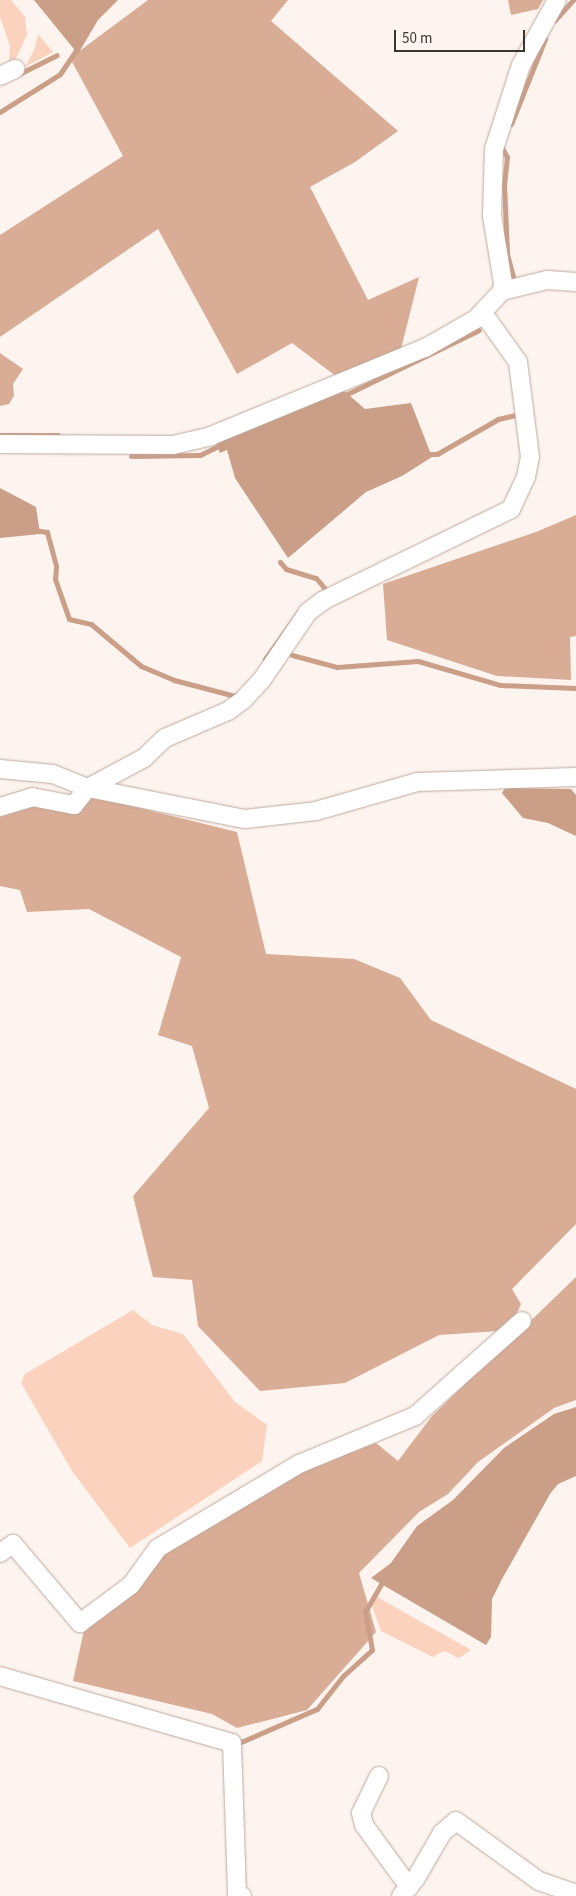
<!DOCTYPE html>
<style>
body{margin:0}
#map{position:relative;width:576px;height:1896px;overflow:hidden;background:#fdf4ef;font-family:"Source Sans 3",sans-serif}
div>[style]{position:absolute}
.green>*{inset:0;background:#fbd2bd}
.forest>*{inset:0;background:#d9ac95}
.water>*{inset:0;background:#ca9e87}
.stream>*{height:5px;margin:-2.5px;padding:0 2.5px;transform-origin:2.5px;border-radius:2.5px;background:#ca9e87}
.roads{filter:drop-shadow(0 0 1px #bda89d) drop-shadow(0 0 1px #bda89d)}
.minor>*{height:18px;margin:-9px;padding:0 9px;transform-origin:9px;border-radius:9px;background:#fff}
span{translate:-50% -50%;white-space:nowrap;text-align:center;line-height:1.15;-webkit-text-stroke:5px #fdf4ef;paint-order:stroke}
.scale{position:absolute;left:394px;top:30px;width:131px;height:22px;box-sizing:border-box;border:2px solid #3c332f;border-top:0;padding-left:6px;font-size:15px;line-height:18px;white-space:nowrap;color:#3c332f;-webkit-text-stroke:4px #fdf4ef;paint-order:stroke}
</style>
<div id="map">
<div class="green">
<div style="clip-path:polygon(0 0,11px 0,25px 17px,27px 35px,16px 58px,9px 63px,10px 46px,0 17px)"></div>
<div style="clip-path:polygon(38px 34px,53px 52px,25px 67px,35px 48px)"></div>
<div style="clip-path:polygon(133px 1310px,152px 1325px,183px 1334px,235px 1402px,267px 1425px,262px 1461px,130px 1548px,72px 1471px,21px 1383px,25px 1374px)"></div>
<div style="clip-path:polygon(377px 1597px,471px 1650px,459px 1658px,444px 1651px,433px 1657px,381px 1631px,372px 1606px)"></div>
</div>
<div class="forest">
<div style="clip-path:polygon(148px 0,288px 0,271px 21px,398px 131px,355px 162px,310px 187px,368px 300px,419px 277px,398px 361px,349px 386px,292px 343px,237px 374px,158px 229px,0 337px,0 235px,123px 156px,70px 58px)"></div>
<div style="clip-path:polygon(508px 0,543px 0,538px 9px,511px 15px)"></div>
<div style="clip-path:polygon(0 353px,23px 369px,13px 384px,14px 396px,9px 404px,0 406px)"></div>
<div style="clip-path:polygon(576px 515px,576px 636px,570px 637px,571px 680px,497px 676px,387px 640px,383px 584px,536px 532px)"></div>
<div style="clip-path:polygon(91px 796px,237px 832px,266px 954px,354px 959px,400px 978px,431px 1020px,576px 1089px,576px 1224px,512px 1289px,521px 1304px,516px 1315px,499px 1331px,439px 1335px,345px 1383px,260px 1391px,198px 1326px,192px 1280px,153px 1277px,133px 1196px,209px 1108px,192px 1046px,158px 1035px,181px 957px,89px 909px,27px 912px,20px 890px,0 886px,0 817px,36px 806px,78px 814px)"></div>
<div style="clip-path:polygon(576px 1277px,576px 1400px,554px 1408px,478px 1462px,448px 1494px,419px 1512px,359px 1573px,376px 1632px,307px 1710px,237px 1728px,212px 1714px,73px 1681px,84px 1630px,165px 1552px,286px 1478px,376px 1443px,398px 1461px,432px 1416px)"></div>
</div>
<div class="water">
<div style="clip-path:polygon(34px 0,118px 0,98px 20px,78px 54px)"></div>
<div style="clip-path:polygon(343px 390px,365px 409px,411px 403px,432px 457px,402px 476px,366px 492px,288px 558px,235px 478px,227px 450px,220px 453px,216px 443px)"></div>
<div style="clip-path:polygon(0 488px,36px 507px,40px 534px,0 538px)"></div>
<div style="clip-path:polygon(505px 788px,571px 789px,576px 795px,576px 836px,548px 823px,523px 818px,502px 793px)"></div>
<div style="clip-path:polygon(576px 1407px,576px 1476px,558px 1484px,550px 1494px,502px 1579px,492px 1599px,491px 1637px,486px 1645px,371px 1578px,391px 1563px,417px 1526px,453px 1500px,504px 1448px,554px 1414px)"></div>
</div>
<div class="stream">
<div style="left:555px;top:20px;width:27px;rotate:-48deg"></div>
<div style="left:19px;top:74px;width:42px;rotate:-26.6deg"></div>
<div style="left:0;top:112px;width:71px;rotate:-32.3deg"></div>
<div style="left:60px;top:74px;width:32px;rotate:-56deg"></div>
<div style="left:511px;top:124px;width:92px;rotate:-68.2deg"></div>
<div style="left:502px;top:148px;width:10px;rotate:61deg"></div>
<div style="left:507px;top:157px;width:27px;rotate:96deg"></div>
<div style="left:504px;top:184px;width:70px;rotate:87.5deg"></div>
<div style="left:507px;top:254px;width:24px;rotate:75deg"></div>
<div style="left:341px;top:397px;width:153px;rotate:-25.9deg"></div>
<div style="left:0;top:435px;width:58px"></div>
<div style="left:424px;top:454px;width:13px"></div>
<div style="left:437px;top:454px;width:70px;rotate:-29.8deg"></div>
<div style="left:498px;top:419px;width:18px;rotate:-13deg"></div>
<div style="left:131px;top:456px;width:69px;rotate:-0.8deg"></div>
<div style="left:200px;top:455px;width:25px;rotate:-26deg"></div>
<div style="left:34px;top:530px;width:13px;rotate:9deg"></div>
<div style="left:47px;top:532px;width:35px;rotate:75deg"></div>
<div style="left:56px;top:566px;width:13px;rotate:94deg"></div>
<div style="left:55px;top:579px;width:42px;rotate:70.7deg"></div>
<div style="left:69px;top:619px;width:23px;rotate:13deg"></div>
<div style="left:91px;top:624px;width:65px;rotate:40deg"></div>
<div style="left:141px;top:666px;width:36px;rotate:23deg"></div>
<div style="left:174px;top:680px;width:63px;rotate:14.7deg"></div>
<div style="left:235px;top:696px;width:5px;rotate:-37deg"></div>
<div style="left:280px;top:562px;width:9px;rotate:49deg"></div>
<div style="left:286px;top:569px;width:31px;rotate:17deg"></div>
<div style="left:316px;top:578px;width:16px;rotate:50deg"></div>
<div style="left:326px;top:590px;width:6px;rotate:149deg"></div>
<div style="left:292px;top:655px;width:47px;rotate:14.9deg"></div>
<div style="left:337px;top:667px;width:81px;rotate:-4.2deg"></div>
<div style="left:418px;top:661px;width:85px;rotate:16.3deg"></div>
<div style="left:500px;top:685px;width:76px;rotate:2.3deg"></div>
<div style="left:265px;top:659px;width:57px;rotate:-54.3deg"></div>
<div style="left:241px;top:1742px;width:83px;rotate:-23.5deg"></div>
<div style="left:317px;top:1709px;width:42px;rotate:-51.8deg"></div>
<div style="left:343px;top:1676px;width:39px;rotate:-42deg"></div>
<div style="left:372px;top:1650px;width:39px;rotate:-100deg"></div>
<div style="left:365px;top:1612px;width:38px;rotate:-60deg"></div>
</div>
<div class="roads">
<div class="minor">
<div style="left:0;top:76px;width:17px;rotate:-25deg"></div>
<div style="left:502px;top:291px;width:46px;rotate:-13.7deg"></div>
<div style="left:547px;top:280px;width:29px;rotate:4deg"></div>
<div style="left:0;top:444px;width:173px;rotate:0.3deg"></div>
<div style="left:173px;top:445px;width:39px;rotate:-13deg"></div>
<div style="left:211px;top:436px;width:231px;rotate:-22.4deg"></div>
<div style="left:425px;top:348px;width:59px;rotate:-29.6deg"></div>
<div style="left:476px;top:319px;width:38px;rotate:-47deg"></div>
<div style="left:502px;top:291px;width:8px;rotate:-83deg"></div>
<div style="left:503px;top:283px;width:68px;rotate:-99.3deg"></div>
<div style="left:492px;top:216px;width:67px;rotate:-88.3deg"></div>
<div style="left:494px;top:149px;width:88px;rotate:-72.2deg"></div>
<div style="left:521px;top:65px;width:74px;rotate:-61deg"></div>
<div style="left:0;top:769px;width:53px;rotate:5.4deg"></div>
<div style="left:53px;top:774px;width:38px;rotate:22deg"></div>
<div style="left:88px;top:788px;width:160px;rotate:11.2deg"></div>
<div style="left:245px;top:819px;width:71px;rotate:-6.4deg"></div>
<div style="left:316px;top:811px;width:105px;rotate:-16deg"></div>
<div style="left:417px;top:782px;width:159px;rotate:-1.8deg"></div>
<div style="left:0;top:807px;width:34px;rotate:-17deg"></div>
<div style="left:32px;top:797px;width:43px;rotate:10.8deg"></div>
<div style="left:74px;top:805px;width:22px;rotate:-51deg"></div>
<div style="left:88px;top:788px;width:64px;rotate:-28.2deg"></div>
<div style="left:144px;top:758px;width:29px;rotate:-44deg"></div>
<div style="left:165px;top:738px;width:69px;rotate:-23.2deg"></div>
<div style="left:228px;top:711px;width:19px;rotate:-36deg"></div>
<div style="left:243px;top:700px;width:26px;rotate:-47deg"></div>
<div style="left:261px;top:681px;width:83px;rotate:-55.7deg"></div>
<div style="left:308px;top:612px;width:20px;rotate:-37deg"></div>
<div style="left:324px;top:600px;width:208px;rotate:-25.9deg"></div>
<div style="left:511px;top:509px;width:35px;rotate:-65deg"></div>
<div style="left:526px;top:477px;width:20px;rotate:-79deg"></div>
<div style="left:530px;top:457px;width:96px;rotate:-97.2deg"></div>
<div style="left:518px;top:362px;width:60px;rotate:-125.5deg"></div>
<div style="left:0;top:1553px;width:16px;rotate:-35deg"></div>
<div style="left:13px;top:1544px;width:104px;rotate:49.7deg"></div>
<div style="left:80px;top:1623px;width:64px;rotate:-36.7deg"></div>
<div style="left:131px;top:1585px;width:46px;rotate:-53.9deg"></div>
<div style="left:158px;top:1548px;width:164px;rotate:-30.8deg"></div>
<div style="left:299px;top:1464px;width:126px;rotate:-22.5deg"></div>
<div style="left:415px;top:1416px;width:143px;rotate:-41.6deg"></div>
<div style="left:0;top:1676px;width:241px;rotate:16.1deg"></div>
<div style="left:232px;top:1743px;width:150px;rotate:88.1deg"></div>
<div style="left:237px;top:1893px;width:6px;rotate:31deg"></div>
<div style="left:379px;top:1776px;width:41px;rotate:115.9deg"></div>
<div style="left:361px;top:1813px;width:12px;rotate:76deg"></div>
<div style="left:364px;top:1825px;width:77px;rotate:54deg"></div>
<div style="left:401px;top:1896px;width:23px;rotate:-50deg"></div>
<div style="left:416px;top:1878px;width:52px;rotate:-60deg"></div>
<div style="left:442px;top:1833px;width:18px;rotate:-41deg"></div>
<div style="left:456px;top:1821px;width:102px;rotate:35.9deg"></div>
<div style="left:539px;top:1881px;width:39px;rotate:19deg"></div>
</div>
</div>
<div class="scale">50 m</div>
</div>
